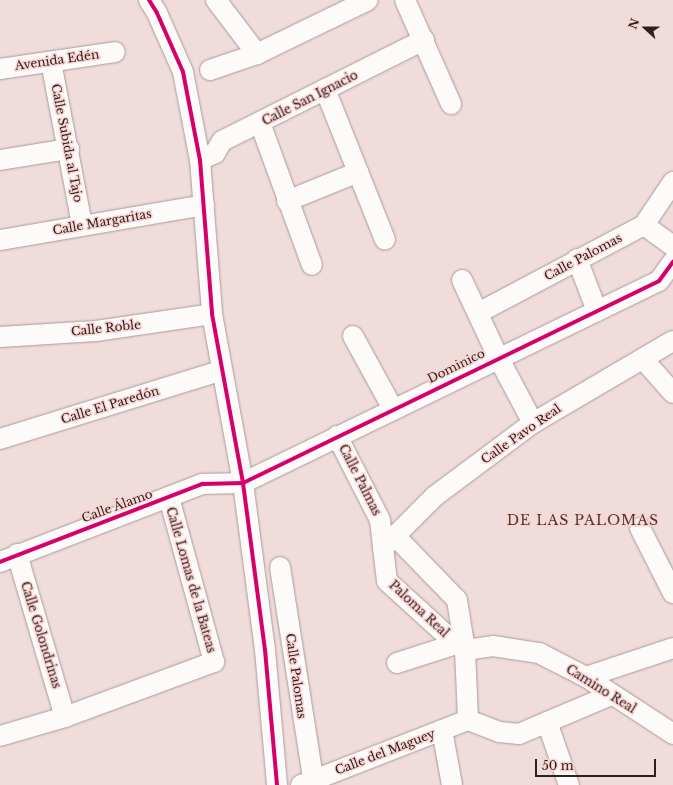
<!DOCTYPE html>
<meta charset="utf-8">
<style>
body{margin:0}
#map{position:relative;width:673px;height:785px;overflow:hidden;background:#f0dddb;font-family:"Libre Baskerville",serif}
div>[style]{position:absolute}
.roads{filter:drop-shadow(0 0 1px #a99a9a) drop-shadow(0 0 1px #a99a9a)}
.minor>*{height:20px;margin:-10px;padding:0 10px;transform-origin:10px;border-radius:10px;background:#fdfafa}
.cycleway>*{height:4px;margin:-2px;padding:0 2px;transform-origin:2px;border-radius:2px;background:#d6006c}
span{translate:-50% -50%;white-space:nowrap;text-align:center;line-height:1.15;-webkit-text-stroke:3px #f9d5d2;paint-order:stroke}
.street-label{font-size:12px;color:#2e2020}
.quarter-label{font-size:14px;color:#523534;letter-spacing:1px}
.north{position:absolute;left:625px;top:8px;width:40px;height:40px;-webkit-text-stroke:3px #f9d5d2;paint-order:stroke;rotate:291deg;font-size:11px;font-weight:700;line-height:16px;text-align:center;color:#2e2020}
.north::after{content:'';display:block;margin:auto;width:14px;height:18px;background:#2e2020;clip-path:polygon(50% 0,100% 100%,50% 72%,0 100%)}
.scale{position:absolute;left:535px;top:759px;width:121px;height:18px;box-sizing:border-box;border:2px solid #2e2020;border-top:0;padding-left:5px;font-size:12px;line-height:14px;white-space:nowrap;color:#2e2020;-webkit-text-stroke:3px #f9d5d2;paint-order:stroke}
</style>
<div id="map">
<div class="roads">
<div class="minor">
<div style="left:149px;top:0;width:15px;rotate:58deg"></div>
<div style="left:157px;top:13px;width:64px;rotate:66.2deg"></div>
<div style="left:183px;top:72px;width:90px;rotate:79.1deg"></div>
<div style="left:200px;top:160px;width:154px;rotate:85.5deg"></div>
<div style="left:212px;top:314px;width:172px;rotate:79.6deg"></div>
<div style="left:243px;top:483px;width:168px;rotate:82.5deg"></div>
<div style="left:265px;top:650px;width:136px;rotate:84.9deg"></div>
<div style="left:216px;top:0;width:68px;rotate:52.8deg"></div>
<div style="left:405px;top:0;width:114px;rotate:66.1deg"></div>
<div style="left:51px;top:62px;width:166px;rotate:79.2deg"></div>
<div style="left:0;top:69px;width:116px;rotate:-8.4deg"></div>
<div style="left:210px;top:70px;width:50px;rotate:-18.8deg"></div>
<div style="left:257px;top:54px;width:123px;rotate:-25.9deg"></div>
<div style="left:325px;top:89px;width:162px;rotate:68.3deg"></div>
<div style="left:260px;top:123px;width:151px;rotate:69.9deg"></div>
<div style="left:0;top:160px;width:70px;rotate:-9.1deg"></div>
<div style="left:200px;top:160px;width:17px;rotate:-25deg"></div>
<div style="left:215px;top:153px;width:14px;rotate:-60deg"></div>
<div style="left:222px;top:141px;width:226px;rotate:-26.6deg"></div>
<div style="left:287px;top:201px;width:77px;rotate:-22.2deg"></div>
<div style="left:644px;top:225px;width:36px;rotate:36deg"></div>
<div style="left:0;top:240px;width:207px;rotate:-9.7deg"></div>
<div style="left:577px;top:259px;width:56px;rotate:69deg"></div>
<div style="left:462px;top:280px;width:85px;rotate:64.9deg"></div>
<div style="left:498px;top:357px;width:75px;rotate:62.1deg"></div>
<div style="left:478px;top:313px;width:188px;rotate:-27.9deg"></div>
<div style="left:644px;top:225px;width:52px;rotate:-56deg"></div>
<div style="left:353px;top:336px;width:83px;rotate:61.3deg"></div>
<div style="left:0;top:337px;width:96px;rotate:-3.6deg"></div>
<div style="left:96px;top:331px;width:117px;rotate:-8.3deg"></div>
<div style="left:643px;top:359px;width:45px;rotate:48.6deg"></div>
<div style="left:337px;top:436px;width:94px;rotate:62.9deg"></div>
<div style="left:380px;top:520px;width:61px;rotate:83.5deg"></div>
<div style="left:387px;top:581px;width:93px;rotate:42.4deg"></div>
<div style="left:456px;top:644px;width:11px;rotate:34deg"></div>
<div style="left:465px;top:650px;width:28px;rotate:-8deg"></div>
<div style="left:493px;top:646px;width:47px;rotate:8.7deg"></div>
<div style="left:539px;top:653px;width:53px;rotate:27.1deg"></div>
<div style="left:586px;top:677px;width:104px;rotate:33.2deg"></div>
<div style="left:0;top:439px;width:230px;rotate:-17.2deg"></div>
<div style="left:640px;top:528px;width:73px;rotate:63.1deg"></div>
<div style="left:395px;top:536px;width:89px;rotate:45.9deg"></div>
<div style="left:457px;top:600px;width:51px;rotate:80.9deg"></div>
<div style="left:465px;top:650px;width:70px;rotate:87.5deg"></div>
<div style="left:383px;top:548px;width:74px;rotate:-45deg"></div>
<div style="left:435px;top:496px;width:122px;rotate:-36.7deg"></div>
<div style="left:533px;top:423px;width:162px;rotate:-30.4deg"></div>
<div style="left:17px;top:554px;width:170px;rotate:73.6deg"></div>
<div style="left:0;top:562px;width:217px;rotate:-21.1deg"></div>
<div style="left:202px;top:484px;width:41px;rotate:-1.4deg"></div>
<div style="left:243px;top:483px;width:462px;rotate:-25.9deg"></div>
<div style="left:659px;top:281px;width:24px;rotate:-54deg"></div>
<div style="left:280px;top:567px;width:221px;rotate:81.1deg"></div>
<div style="left:397px;top:663px;width:62px;rotate:-17.9deg"></div>
<div style="left:586px;top:677px;width:92px;rotate:-18.4deg"></div>
<div style="left:547px;top:722px;width:67px;rotate:70.8deg"></div>
<div style="left:442px;top:730px;width:56px;rotate:79.7deg"></div>
<div style="left:0;top:736px;width:68px;rotate:-16.3deg"></div>
<div style="left:65px;top:717px;width:159px;rotate:-20.3deg"></div>
<div style="left:214px;top:662px;width:171px;rotate:-105.3deg"></div>
<div style="left:301px;top:785px;width:179px;rotate:-21.3deg"></div>
<div style="left:468px;top:720px;width:34px;rotate:21deg"></div>
<div style="left:500px;top:732px;width:19px;rotate:6deg"></div>
<div style="left:519px;top:734px;width:100px;rotate:-23deg"></div>
</div>
</div>
<div class="cycleway">
<div style="left:149px;top:0;width:15px;rotate:58deg"></div>
<div style="left:157px;top:13px;width:64px;rotate:66.2deg"></div>
<div style="left:183px;top:72px;width:90px;rotate:79.1deg"></div>
<div style="left:200px;top:160px;width:154px;rotate:85.5deg"></div>
<div style="left:212px;top:314px;width:172px;rotate:79.6deg"></div>
<div style="left:243px;top:483px;width:168px;rotate:82.5deg"></div>
<div style="left:265px;top:650px;width:136px;rotate:84.9deg"></div>
<div style="left:0;top:562px;width:217px;rotate:-21.1deg"></div>
<div style="left:202px;top:484px;width:41px;rotate:-1.4deg"></div>
<div style="left:243px;top:483px;width:462px;rotate:-25.9deg"></div>
<div style="left:659px;top:281px;width:24px;rotate:-54deg"></div>
</div>
<div class="street-label">
<span style="left:57px;top:60px;rotate:-8deg">Avenida Edén</span>
<span style="left:310px;top:98px;rotate:-27deg">Calle San Ignacio</span>
<span style="left:67px;top:143px;rotate:79deg">Calle Subida al Tajo</span>
<span style="left:102px;top:222px;rotate:-10deg">Calle Margaritas</span>
<span style="left:583px;top:257px;rotate:-28deg">Calle Palomas</span>
<span style="left:106px;top:328px;rotate:-6deg">Calle Roble</span>
<span style="left:456px;top:366px;rotate:-26deg">Dominico</span>
<span style="left:110px;top:405px;rotate:-17deg">Calle El Paredón</span>
<span style="left:521px;top:434px;rotate:-35deg">Calle Pavo Real</span>
<span style="left:360px;top:480px;rotate:63deg">Calle Palmas</span>
<span style="left:117px;top:506px;rotate:-20deg">Calle Álamo</span>
<span style="left:191px;top:580px;rotate:74deg">Calle Lomas de la Bateas</span>
<span style="left:419px;top:609px;rotate:43deg">Paloma Real</span>
<span style="left:41px;top:635px;rotate:73deg">Calle Golondrinas</span>
<span style="left:296px;top:676px;rotate:82deg">Calle Palomas</span>
<span style="left:601px;top:689px;rotate:32deg">Camino Real</span>
<span style="left:385px;top:752px;rotate:-21deg">Calle del Maguey</span>
</div>
<div class="quarter-label">
<span style="left:583px;top:520px">DE LAS PALOMAS</span>
</div>
<div class="north">N</div>
<div class="scale">50 m</div>
</div>
